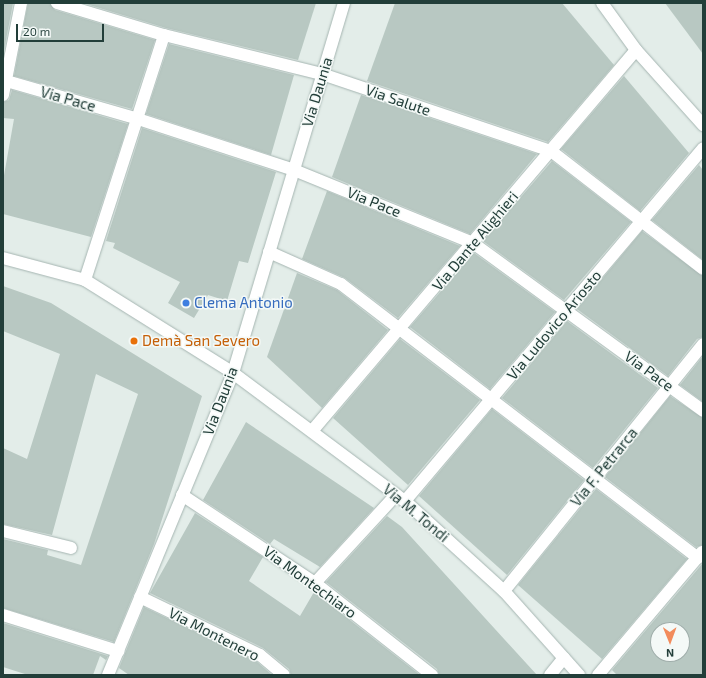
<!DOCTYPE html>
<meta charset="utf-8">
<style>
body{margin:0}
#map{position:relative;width:706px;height:678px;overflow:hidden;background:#e3ede9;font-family:"Exo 2",sans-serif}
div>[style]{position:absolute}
.building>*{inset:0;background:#b8c8c2}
.roads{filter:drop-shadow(0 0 1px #a5b5b1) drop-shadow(0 0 1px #a5b5b1)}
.street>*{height:12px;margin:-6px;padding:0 6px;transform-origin:6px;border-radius:6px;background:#fff}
.secondary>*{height:12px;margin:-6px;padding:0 6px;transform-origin:6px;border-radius:6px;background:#fff}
.dots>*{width:11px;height:11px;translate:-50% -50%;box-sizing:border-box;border:2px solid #f4f9f7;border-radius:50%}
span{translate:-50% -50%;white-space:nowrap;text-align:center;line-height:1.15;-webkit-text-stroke:3px #f4f9f7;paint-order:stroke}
.street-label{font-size:15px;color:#223e39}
.shop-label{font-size:15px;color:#366cbe}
.left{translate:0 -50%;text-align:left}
.food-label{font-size:15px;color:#c56008}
.frame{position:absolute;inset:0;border:4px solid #223e39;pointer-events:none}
.north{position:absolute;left:650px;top:622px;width:40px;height:40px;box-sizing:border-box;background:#f4f9f7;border:1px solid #a0aeab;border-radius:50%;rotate:179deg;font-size:11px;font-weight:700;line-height:16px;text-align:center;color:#223e39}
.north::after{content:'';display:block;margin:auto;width:14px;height:18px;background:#f28b5b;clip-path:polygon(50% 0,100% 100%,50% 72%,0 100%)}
.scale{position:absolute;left:16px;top:24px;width:88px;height:18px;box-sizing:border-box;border:2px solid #223e39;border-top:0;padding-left:5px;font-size:12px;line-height:14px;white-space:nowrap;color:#223e39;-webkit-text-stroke:3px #f4f9f7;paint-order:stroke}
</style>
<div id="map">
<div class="building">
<div style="clip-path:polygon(3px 3px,13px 3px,3px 56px)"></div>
<div style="clip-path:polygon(28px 3px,50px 3px,55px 10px,155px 40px,132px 109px,14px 76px)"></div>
<div style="clip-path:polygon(83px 3px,316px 3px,298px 60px,166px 28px)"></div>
<div style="clip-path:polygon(395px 3px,562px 3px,614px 65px,548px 142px,367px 81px)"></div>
<div style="clip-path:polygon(665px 3px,703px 3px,703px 54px)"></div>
<div style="clip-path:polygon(169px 44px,294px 75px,271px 155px,146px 114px)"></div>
<div style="clip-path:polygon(624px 76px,689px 153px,640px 211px,561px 149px)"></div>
<div style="clip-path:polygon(12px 90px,128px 124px,91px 237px,3px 214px,3px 181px,14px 119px,3px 118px,3px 102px,9px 100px)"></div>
<div style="clip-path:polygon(361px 95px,537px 154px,470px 234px,332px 177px)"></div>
<div style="clip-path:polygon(142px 128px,276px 172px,248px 263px,239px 261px,227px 301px,208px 295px,194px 318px,168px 303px,180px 282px,113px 248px,115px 243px,106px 241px)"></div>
<div style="clip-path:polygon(552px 161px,631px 222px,564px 300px,483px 241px)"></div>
<div style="clip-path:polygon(699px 165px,703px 170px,703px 260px,652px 220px)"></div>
<div style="clip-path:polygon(327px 191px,460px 246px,398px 318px,345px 278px,302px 259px)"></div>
<div style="clip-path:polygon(642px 231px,703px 276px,703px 337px,697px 339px,668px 376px,577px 309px)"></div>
<div style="clip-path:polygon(474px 253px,555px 312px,490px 389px,410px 327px)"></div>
<div style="clip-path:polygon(297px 273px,337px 290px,388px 330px,322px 408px,267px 357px)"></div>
<div style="clip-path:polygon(3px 286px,51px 303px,202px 396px,154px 544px,114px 642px,3px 608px,3px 539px,48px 550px,47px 555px,81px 565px,138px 394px,96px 374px,52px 535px,3px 524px,3px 448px,27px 459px,60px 354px,3px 331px)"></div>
<div style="clip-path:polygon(567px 321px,658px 388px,593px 468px,502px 398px)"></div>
<div style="clip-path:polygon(400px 339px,480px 400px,408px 485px,333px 418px)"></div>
<div style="clip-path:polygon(703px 356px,703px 402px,680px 385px)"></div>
<div style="clip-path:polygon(670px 396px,703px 418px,703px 545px,696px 547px,605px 477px)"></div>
<div style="clip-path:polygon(492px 409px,584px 480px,507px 575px,419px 496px)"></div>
<div style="clip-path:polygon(246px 422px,374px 508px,320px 567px,274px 539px,270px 544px,203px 500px)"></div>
<div style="clip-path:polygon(596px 489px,687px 559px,602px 659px,518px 585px)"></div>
<div style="clip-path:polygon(195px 513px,263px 557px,249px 581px,300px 616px,314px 592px,420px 675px,291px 675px,289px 669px,263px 648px,150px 593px)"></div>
<div style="clip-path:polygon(387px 516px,402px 527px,537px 675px,439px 675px,437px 669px,326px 582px)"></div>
<div style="clip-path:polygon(evenodd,703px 563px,703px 675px,617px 675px,612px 670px,703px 563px,658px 630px,682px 630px,682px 654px,658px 654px,658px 630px)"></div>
<div style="clip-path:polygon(144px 607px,256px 661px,272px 675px,129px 675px,119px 668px)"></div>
<div style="clip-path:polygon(3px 623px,108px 656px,106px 660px,100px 656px,93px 675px,28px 675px,3px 667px)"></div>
</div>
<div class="roads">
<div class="street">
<div style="left:57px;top:3px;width:112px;rotate:16.7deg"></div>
<div style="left:164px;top:35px;width:163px;rotate:13.9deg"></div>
<div style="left:322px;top:74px;width:242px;rotate:18.6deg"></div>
<div style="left:551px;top:151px;width:192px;rotate:37.8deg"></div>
<div style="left:602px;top:3px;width:58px;rotate:54.1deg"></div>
<div style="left:636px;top:50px;width:101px;rotate:48.2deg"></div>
<div style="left:3px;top:80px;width:141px;rotate:16.1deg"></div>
<div style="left:138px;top:119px;width:164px;rotate:18.1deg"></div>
<div style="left:294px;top:170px;width:193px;rotate:22.2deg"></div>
<div style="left:473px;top:243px;width:285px;rotate:36.1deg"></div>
<div style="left:3px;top:95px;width:94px;rotate:-78.9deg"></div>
<div style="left:269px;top:252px;width:79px;rotate:24deg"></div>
<div style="left:341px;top:284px;width:450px;rotate:37.5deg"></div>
<div style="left:85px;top:280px;width:257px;rotate:-72.1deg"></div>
<div style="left:312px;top:431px;width:500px;rotate:-49.62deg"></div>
<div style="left:182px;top:495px;width:159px;rotate:33.5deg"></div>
<div style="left:315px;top:583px;width:149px;rotate:38.2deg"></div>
<div style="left:405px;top:501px;width:462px;rotate:-49.8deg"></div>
<div style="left:3px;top:531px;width:70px;rotate:14deg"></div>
<div style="left:315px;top:583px;width:120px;rotate:-47.4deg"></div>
<div style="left:504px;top:591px;width:317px;rotate:-51.1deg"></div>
<div style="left:140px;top:597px;width:133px;rotate:25.8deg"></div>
<div style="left:260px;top:655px;width:31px;rotate:40deg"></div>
<div style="left:3px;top:615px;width:121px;rotate:17.4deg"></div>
<div style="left:108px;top:675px;width:327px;rotate:-67.5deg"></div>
<div style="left:550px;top:675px;width:22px;rotate:-51deg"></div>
<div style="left:598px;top:675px;width:161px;rotate:-49.8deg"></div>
</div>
<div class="secondary">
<div style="left:3px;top:258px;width:85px;rotate:15deg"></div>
<div style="left:85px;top:280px;width:175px;rotate:32.1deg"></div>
<div style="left:233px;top:373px;width:214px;rotate:36.7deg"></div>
<div style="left:405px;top:501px;width:134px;rotate:42.3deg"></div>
<div style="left:504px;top:591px;width:113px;rotate:48.2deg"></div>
<div style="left:233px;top:373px;width:386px;rotate:-73.3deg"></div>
</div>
</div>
<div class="dots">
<div style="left:186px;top:303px;background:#3f7fe0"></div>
<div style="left:134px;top:341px;background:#e8710a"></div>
</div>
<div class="street-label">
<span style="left:317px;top:92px;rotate:-73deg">Via Daunia</span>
<span style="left:68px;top:99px;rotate:16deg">Via Pace</span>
<span style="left:398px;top:100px;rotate:19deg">Via Salute</span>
<span style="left:374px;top:202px;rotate:22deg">Via Pace</span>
<span style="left:475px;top:241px;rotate:-50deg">Via Dante Alighieri</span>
<span style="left:554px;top:325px;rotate:-50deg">Via Ludovico Ariosto</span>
<span style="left:649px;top:371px;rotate:36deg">Via Pace</span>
<span style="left:220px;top:401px;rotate:-69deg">Via Daunia</span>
<span style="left:604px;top:467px;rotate:-51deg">Via F. Petrarca</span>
<span style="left:416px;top:513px;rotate:40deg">Via M. Tondi</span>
<span style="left:310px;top:582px;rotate:36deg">Via Montechiaro</span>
<span style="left:214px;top:634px;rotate:27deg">Via Montenero</span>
</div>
<div class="shop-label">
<span class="left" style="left:194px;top:303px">Clema Antonio</span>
</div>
<div class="food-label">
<span class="left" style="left:142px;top:341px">Demà San Severo</span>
</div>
<div class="frame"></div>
<div class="north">N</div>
<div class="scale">20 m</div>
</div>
